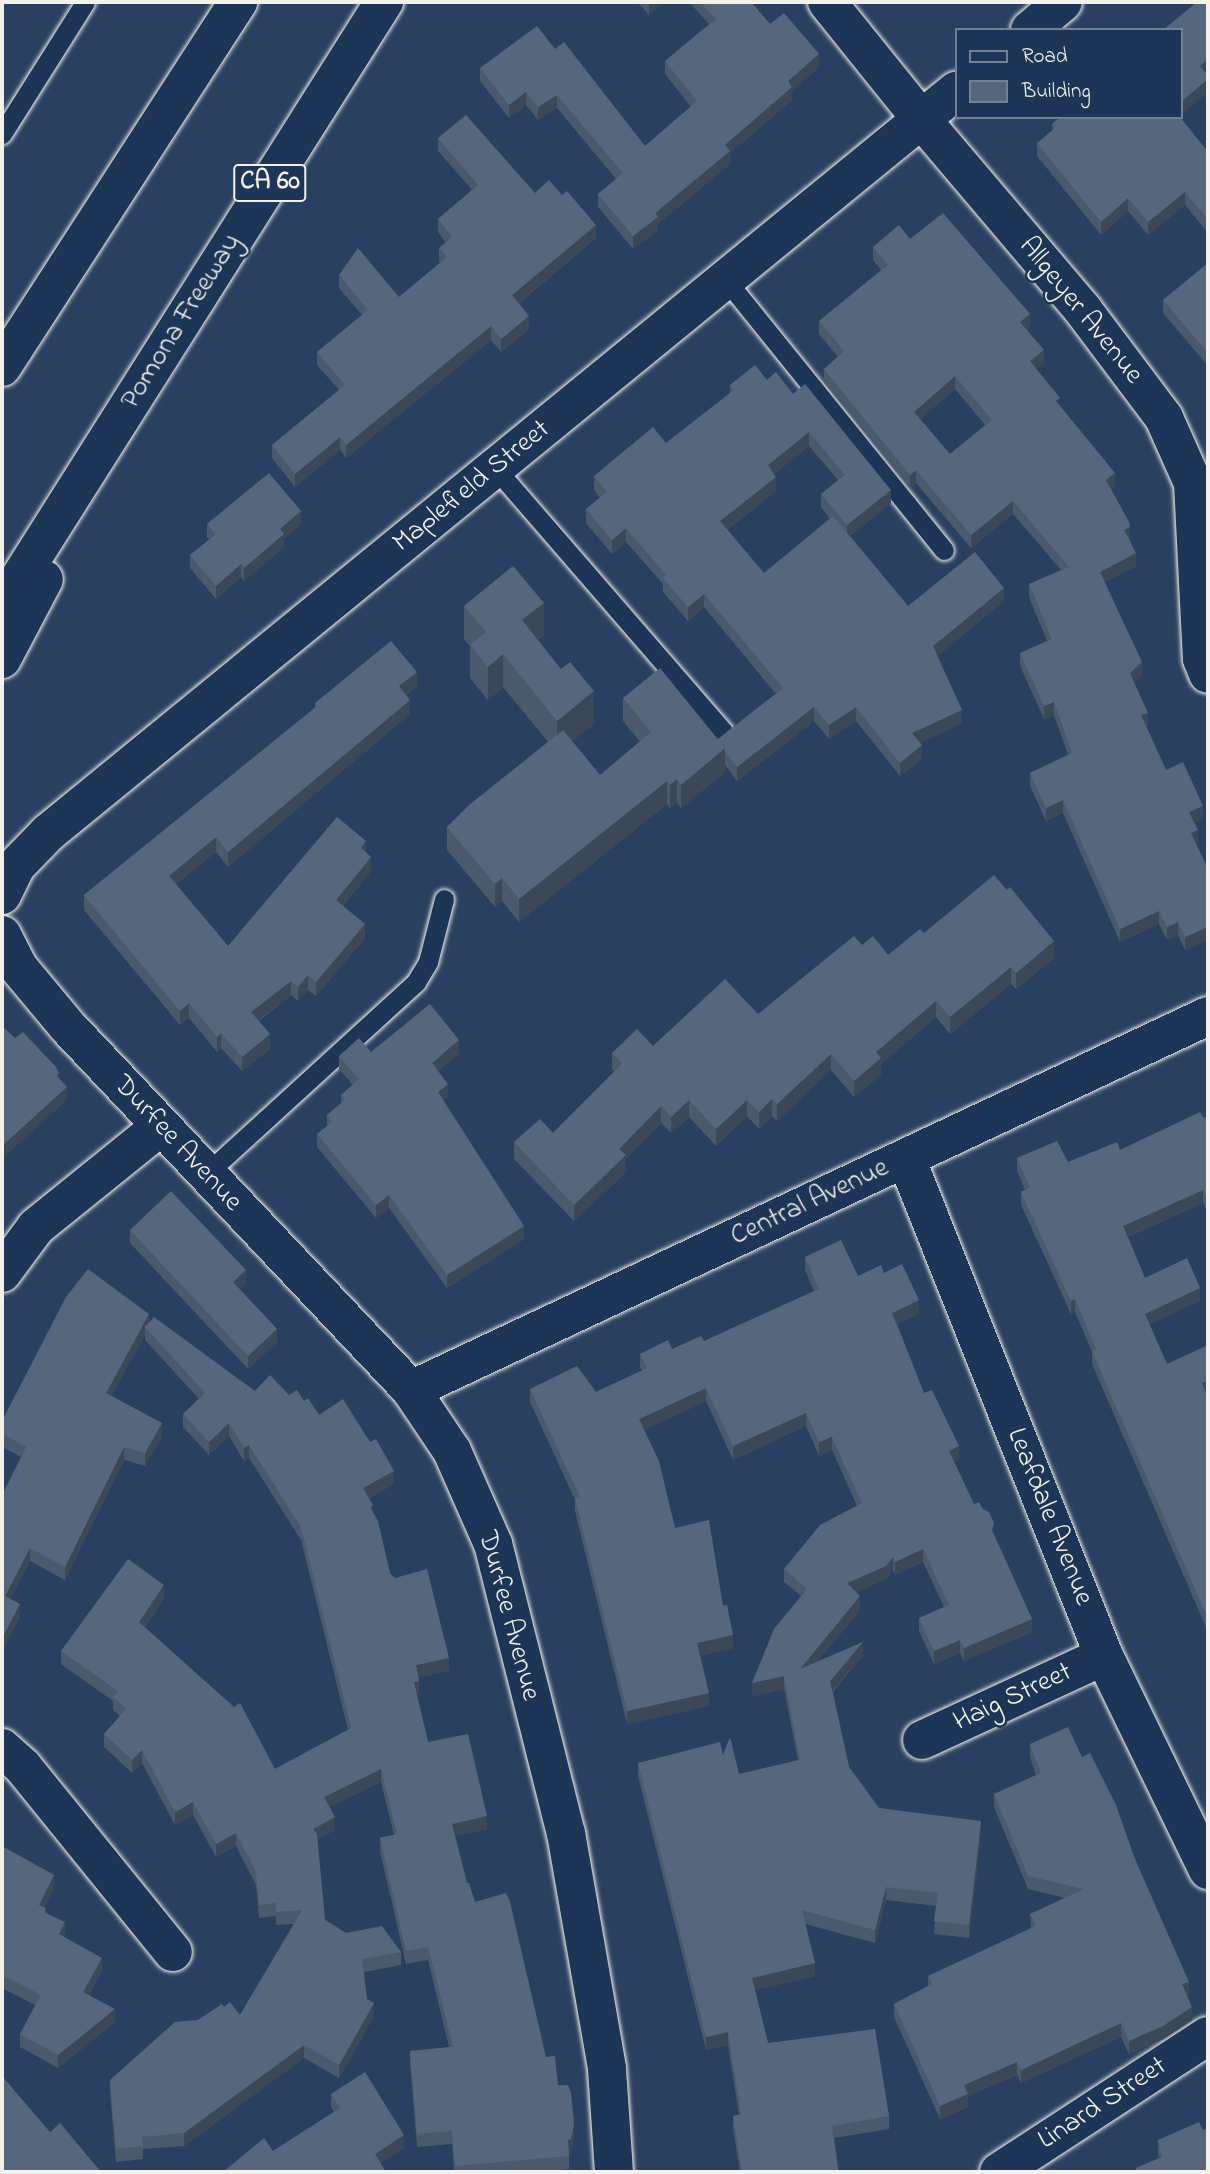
<!DOCTYPE html>
<style>
body{margin:0}
#map{position:relative;width:1210px;height:2174px;overflow:hidden;background:#2a4060;font-family:"Indie Flower",sans-serif}
div>[style]{position:absolute}
.roads{filter:drop-shadow(0 0 2px #f4f1e8) drop-shadow(0 0 2px #f4f1e8)}
.service>*{height:19px;margin:-9.5px;padding:0 9.5px;transform-origin:9.5px;border-radius:9.5px;background:#1d3557}
.minor>*{height:38px;margin:-19px;padding:0 19px;transform-origin:19px;border-radius:19px;background:#1d3557}
.tertiary>*{height:38px;margin:-19px;padding:0 19px;transform-origin:19px;border-radius:19px;background:#1d3557}
.motorway>*{height:38px;margin:-19px;padding:0 19px;transform-origin:19px;border-radius:19px;background:#1d3557}
.wall>*{inset:0;background:#4a596c}
.shaded-wall>*{inset:0;background:#3c4858}
.building>*{inset:0;background:#56677d}
span{translate:-50% -50%;white-space:nowrap;text-align:center;line-height:1.15;-webkit-text-stroke:5px #1d3557;paint-order:stroke}
.shield-label span{padding:2px 5px;background:#1d3557;border:2px solid;border-radius:5px;-webkit-text-stroke-width:0}
.shield-label{font-size:26px;color:#f4f1e8;font-weight:700}
.street-label{font-size:28px;color:#f4f1e8}
.frame{position:absolute;inset:0;border:4px solid #f4f1e8;pointer-events:none}
.legend{position:absolute;left:955px;top:28px;width:228px;height:91px;box-sizing:border-box;background:#1d3557;border:2px solid #738091;margin:0;padding:9px 12px;list-style:none;font-size:21px;color:#f4f1e8}
.legend li{display:flex;align-items:center;gap:14px;height:35px}
.legend b{width:35px;border:2px solid #738091}
</style>
<div id="map">
<div class="roads">
<div class="service">
<div style="left:2px;top:134px;width:156px;rotate:-57.8deg"></div>
<div style="left:726px;top:280px;width:347px;rotate:51.1deg"></div>
<div style="left:495px;top:468px;width:349px;rotate:49.1deg"></div>
<div style="left:206px;top:1174px;width:285px;rotate:-42.4deg"></div>
<div style="left:416px;top:982px;width:23px;rotate:-59deg"></div>
<div style="left:428px;top:962px;width:65px;rotate:-75.7deg"></div>
</div>
<div class="minor">
<div style="left:827px;top:2px;width:151px;rotate:51.2deg"></div>
<div style="left:922px;top:120px;width:249px;rotate:49.7deg"></div>
<div style="left:1083px;top:310px;width:135px;rotate:53.1deg"></div>
<div style="left:1164px;top:418px;width:71px;rotate:66deg"></div>
<div style="left:1193px;top:483px;width:176px;rotate:87.1deg"></div>
<div style="left:1202px;top:659px;width:16px;rotate:68deg"></div>
<div style="left:1030px;top:30px;width:43px;rotate:-40.3deg"></div>
<div style="left:2px;top:895px;width:32px;rotate:-64deg"></div>
<div style="left:16px;top:866px;width:46px;rotate:-45.9deg"></div>
<div style="left:48px;top:833px;width:1173px;rotate:-39.26deg"></div>
<div style="left:2px;top:935px;width:36px;rotate:63deg"></div>
<div style="left:18px;top:967px;width:78px;rotate:50.2deg"></div>
<div style="left:68px;top:1027px;width:499px;rotate:46.6deg"></div>
<div style="left:906px;top:1158px;width:536px;rotate:68.32deg"></div>
<div style="left:1104px;top:1656px;width:238px;rotate:64.1deg"></div>
<div style="left:2px;top:1273px;width:57px;rotate:-53.5deg"></div>
<div style="left:36px;top:1227px;width:161px;rotate:-38.9deg"></div>
<div style="left:922px;top:1740px;width:200px;rotate:-24.8deg"></div>
<div style="left:2px;top:1748px;width:28px;rotate:42deg"></div>
<div style="left:23px;top:1767px;width:238px;rotate:51deg"></div>
<div style="left:999px;top:2172px;width:249px;rotate:-33.1deg"></div>
</div>
<div class="tertiary">
<div style="left:614px;top:2172px;width:104px;rotate:-93.9deg"></div>
<div style="left:607px;top:2068px;width:238px;rotate:-99.9deg"></div>
<div style="left:566px;top:1834px;width:299px;rotate:-104.1deg"></div>
<div style="left:493px;top:1544px;width:102px;rotate:-113.8deg"></div>
<div style="left:452px;top:1451px;width:73px;rotate:-123.9deg"></div>
<div style="left:411px;top:1390px;width:880px;rotate:-25.14deg"></div>
</div>
<div class="motorway">
<div style="left:2px;top:367px;width:435px;rotate:-57.1deg"></div>
<div style="left:2px;top:606px;width:715px;rotate:-57.69deg"></div>
<div style="left:2px;top:659px;width:90px;rotate:-62.3deg"></div>
</div>
</div>
<div class="wall">
<div style="clip-path:polygon(637px 2px,664px 2px,649px 15px)"></div>
<div style="clip-path:polygon(689px 2px,751px 2px,770px 24px,819px 67px,792px 91px,792px 100px,730px 153px,730px 164px,658px 224px,658px 230px,633px 249px,598px 207px,598px 194px,616px 179px,557px 108px,538px 120px,526px 105px,509px 118px,480px 81px,480px 68px,555px 49px,645px 146px,691px 107px,665px 74px,665px 61px,709px 24px)"></div>
<div style="clip-path:polygon(1052px 124px,1208px 152px,1208px 233px,1185px 205px,1148px 235px,1128px 211px,1101px 235px,1037px 156px,1037px 143px,1052px 131px)"></div>
<div style="clip-path:polygon(438px 138px,535px 193px,596px 238px,519px 303px,529px 329px,501px 352px,491px 340px,346px 458px,340px 450px,295px 487px,272px 458px,272px 445px,339px 390px,317px 365px,317px 352px,362px 315px,339px 288px,339px 275px,399px 297px,440px 263px,439px 261px,439px 248px,446px 243px,438px 232px,438px 219px,472px 190px,438px 151px)"></div>
<div style="clip-path:polygon(evenodd,910px 239px,1030px 327px,1027px 329px,1044px 363px,1036px 369px,1060px 407px,1115px 486px,1111px 489px,1130px 540px,1136px 566px,1105px 582px,1142px 675px,1134px 682px,1148px 726px,1146px 726px,1166px 770px,1203px 819px,1194px 823px,1198px 843px,1196px 844px,1208px 869px,1208px 940px,1185px 950px,1178px 935px,1167px 940px,1159px 924px,1120px 942px,1063px 813px,1046px 821px,1030px 786px,1030px 773px,1068px 755px,1054px 715px,1044px 719px,1020px 666px,1020px 653px,1047px 641px,1029px 597px,1029px 584px,1061px 570px,1013px 514px,971px 548px,916px 483px,910px 488px,824px 382px,824px 369px,838px 357px,819px 334px,819px 321px,881px 270px,873px 260px,873px 247px,910px 239px,955px 389px,985px 425px,950px 454px,920px 419px,955px 389px)"></div>
<div style="clip-path:polygon(1208px 263px,1208px 366px,1163px 313px,1163px 300px)"></div>
<div style="clip-path:polygon(evenodd,767px 380px,793px 394px,891px 503px,850px 536px,908px 606px,1004px 601px,937px 656px,962px 723px,920px 743px,922px 759px,900px 776px,856px 721px,829px 739px,814px 721px,737px 781px,725px 765px,725px 772px,681px 808px,677px 803px,670px 808px,667px 804px,519px 922px,502px 901px,495px 907px,447px 850px,447px 827px,548px 742px,503px 687px,488px 700px,470px 678px,470px 646px,464px 639px,464px 606px,544px 636px,538px 640px,594px 724px,572px 741px,600px 775px,640px 742px,623px 721px,623px 698px,718px 739px,776px 694px,704px 607px,688px 621px,663px 592px,663px 584px,626px 542px,612px 554px,586px 523px,586px 509px,600px 498px,594px 490px,594px 476px,666px 443px,730px 393px,730px 385px,767px 380px,809px 446px,838px 480px,821px 494px,821px 507px,830px 519px,764px 573px,727px 530px,776px 491px,774px 474px,809px 446px)"></div>
<div style="clip-path:polygon(207px 524px,301px 524px,284px 538px,284px 547px,244px 581px,241px 577px,216px 599px,190px 568px,190px 555px,210px 540px,207px 537px)"></div>
<div style="clip-path:polygon(417px 686px,406px 695px,410px 714px,228px 867px,216px 852px,176px 884px,228px 946px,366px 853px,371px 871px,343px 906px,365px 938px,316px 996px,308px 990px,298px 1001px,291px 995px,259px 1021px,270px 1049px,242px 1071px,221px 1048px,217px 1052px,189px 1018px,180px 1025px,84px 910px,84px 895px,315px 708px,315px 703px)"></div>
<div style="clip-path:polygon(924px 933px,1054px 958px,1016px 989px,1011px 984px,950px 1034px,936px 1017px,881px 1064px,881px 1075px,854px 1097px,831px 1070px,777px 1121px,772px 1116px,759px 1129px,747px 1116px,716px 1146px,689px 1117px,671px 1133px,661px 1123px,626px 1159px,626px 1172px,574px 1221px,514px 1159px,514px 1142px,553px 1133px,614px 1072px,612px 1069px,612px 1053px,653px 1046px,758px 1014px,862px 945px,888px 955px)"></div>
<div style="clip-path:polygon(371px 1052px,459px 1053px,438px 1071px,448px 1097px,443px 1100px,524px 1239px,447px 1288px,389px 1208px,376px 1218px,317px 1147px,317px 1134px,327px 1126px,327px 1115px,341px 1103px,341px 1095px,353px 1085px,339px 1069px,339px 1056px)"></div>
<div style="clip-path:polygon(1208px 1116px,1208px 1213px,1203px 1203px,1128px 1237px,1145px 1278px,1200px 1301px,1149px 1324px,1167px 1364px,1207px 1394px,1208px 1398px,1208px 1632px,1092px 1364px,1092px 1352px,1075px 1312px,1071px 1314px,1021px 1205px,1021px 1192px,1025px 1190px,1017px 1171px,1017px 1158px,1068px 1162px,1120px 1150px)"></div>
<div style="clip-path:polygon(130px 1230px,246px 1283px,239px 1289px,277px 1342px,248px 1369px,130px 1243px)"></div>
<div style="clip-path:polygon(805px 1257px,858px 1276px,884px 1273px,919px 1314px,897px 1324px,924px 1393px,959px 1460px,954px 1462px,974px 1504px,994px 1535px,1032px 1632px,964px 1661px,960px 1653px,934px 1664px,919px 1631px,919px 1618px,944px 1607px,923px 1562px,895px 1575px,893px 1570px,886px 1579px,856px 1592px,860px 1610px,817px 1662px,863px 1655px,833px 1692px,849px 1767px,879px 1808px,981px 1834px,969px 1938px,934px 1934px,936px 1906px,886px 1900px,875px 1943px,805px 1924px,815px 1976px,755px 1990px,768px 2043px,889px 2116px,889px 2129px,834px 2138px,839px 2172px,740px 2172px,733px 2129px,733px 2116px,739px 2115px,728px 2045px,706px 2050px,638px 1776px,638px 1763px,723px 1755px,739px 1774px,798px 1760px,784px 1689px,752px 1696px,801px 1596px,784px 1582px,784px 1569px,857px 1506px,832px 1450px,819px 1456px,806px 1426px,733px 1460px,706px 1401px,644px 1430px,675px 1528px,723px 1606px,733px 1648px,700px 1656px,709px 1706px,627px 1724px,575px 1511px,575px 1500px,530px 1402px,530px 1389px,596px 1392px,642px 1371px,640px 1367px,640px 1354px,672px 1349px,704px 1341px,814px 1291px,805px 1270px)"></div>
<div style="clip-path:polygon(149px 1322px,255px 1391px,289px 1395px,304px 1401px,394px 1484px,369px 1498px,390px 1573px,449px 1671px,418px 1677px,419px 1694px,417px 1695px,428px 1742px,487px 1829px,455px 1836px,467px 1883px,558px 2085px,574px 2137px,571px 2152px,569px 2153px,569px 2169px,532px 2172px,454px 2172px,452px 2144px,417px 2147px,410px 2064px,410px 2051px,449px 2047px,428px 1960px,406px 1964px,380px 1851px,380px 1838px,394px 1835px,381px 1782px,329px 1807px,335px 1830px,317px 1839px,325px 1920px,346px 1933px,401px 1952px,401px 1965px,364px 1972px,367px 1999px,374px 2016px,339px 2078px,304px 2058px,184px 2146px,143px 2149px,143px 2159px,116px 2162px,110px 2093px,110px 2080px,198px 2020px,224px 2007px,240px 2015px,294px 1924px,276px 1925px,276px 1916px,259px 1918px,256px 1885px,236px 1846px,216px 1857px,193px 1815px,175px 1825px,142px 1763px,132px 1773px,104px 1747px,104px 1734px,120px 1716px,113px 1710px,113px 1701px,61px 1664px,61px 1651px,164px 1598px,145px 1627px,275px 1769px,348px 1730px,301px 1540px,249px 1458px,244px 1461px,229px 1436px,209px 1455px,183px 1427px,183px 1414px,199px 1399px,145px 1340px,145px 1335px,111px 1396px,162px 1436px,145px 1466px,124px 1460px,65px 1580px,30px 1561px,10px 1599px,20px 1617px,2px 1651px,21px 1457px,2px 1447px,2px 1421px)"></div>
<div style="clip-path:polygon(1030px 1744px,1082px 1757px,1135px 1859px,1189px 1995px,1187px 1996px,1192px 2020px,1163px 2039px,1129px 2054px,1121px 2037px,1021px 2083px,1017px 2075px,968px 2096px,968px 2107px,940px 2119px,894px 2017px,894px 2004px,928px 1986px,928px 1976px,1031px 1928px,1030px 1914px,1065px 1898px,1028px 1889px,994px 1807px,994px 1794px,1036px 1775px,1030px 1757px)"></div>
<div style="clip-path:polygon(2px 1846px,54px 1888px,44px 1907px,46px 1913px,65px 1935px,64px 1937px,102px 1971px,89px 1995px,115px 2022px,58px 2068px,20px 2047px,20px 2034px,35px 2005px,2px 1988px)"></div>
<div style="clip-path:polygon(331px 2094px,404px 2148px,381px 2163px,273px 2151px,334px 2112px,331px 2107px)"></div>
<div style="clip-path:polygon(1203px 2130px,1208px 2172px,1136px 2172px,1136px 2168px,1159px 2158px,1158px 2153px,1158px 2140px)"></div>
</div>
<div class="shaded-wall">
<div style="clip-path:polygon(649px 2px,664px 2px,649px 15px)"></div>
<div style="clip-path:polygon(819px 54px,819px 67px,792px 91px,792px 100px,730px 153px,730px 164px,658px 224px,658px 230px,633px 249px,633px 236px,788px 81px)"></div>
<div style="clip-path:polygon(1208px 59px,1208px 72px,1200px 79px,1200px 66px)"></div>
<div style="clip-path:polygon(1208px 79px,1208px 92px,1180px 116px,1180px 103px)"></div>
<div style="clip-path:polygon(526px 92px,526px 105px,509px 118px,509px 105px)"></div>
<div style="clip-path:polygon(557px 95px,557px 108px,538px 120px,538px 107px)"></div>
<div style="clip-path:polygon(1185px 192px,1185px 205px,1148px 235px,1148px 222px)"></div>
<div style="clip-path:polygon(1128px 198px,1128px 211px,1101px 235px,1101px 222px)"></div>
<div style="clip-path:polygon(596px 225px,596px 238px,512px 308px,512px 295px)"></div>
<div style="clip-path:polygon(1030px 314px,1030px 327px,1020px 335px,1020px 322px)"></div>
<div style="clip-path:polygon(529px 316px,529px 329px,501px 352px,501px 339px)"></div>
<div style="clip-path:polygon(491px 326px,491px 340px,346px 458px,346px 445px)"></div>
<div style="clip-path:polygon(1044px 350px,1044px 363px,1030px 374px,1030px 361px)"></div>
<div style="clip-path:polygon(955px 376px,955px 389px,914px 425px,914px 412px)"></div>
<div style="clip-path:polygon(809px 432px,809px 446px,768px 479px,768px 465px)"></div>
<div style="clip-path:polygon(340px 437px,340px 450px,295px 487px,295px 474px)"></div>
<div style="clip-path:polygon(916px 470px,916px 483px,910px 488px,910px 475px)"></div>
<div style="clip-path:polygon(1115px 473px,1115px 486px,1106px 493px,1106px 480px)"></div>
<div style="clip-path:polygon(776px 477px,776px 491px,720px 535px,720px 521px)"></div>
<div style="clip-path:polygon(891px 490px,891px 503px,847px 539px,847px 525px)"></div>
<div style="clip-path:polygon(1013px 501px,1013px 514px,971px 548px,971px 535px)"></div>
<div style="clip-path:polygon(301px 511px,301px 524px,284px 538px,284px 547px,244px 581px,244px 568px,280px 529px)"></div>
<div style="clip-path:polygon(1130px 527px,1130px 540px,1124px 530px)"></div>
<div style="clip-path:polygon(626px 528px,626px 542px,612px 554px,612px 540px)"></div>
<div style="clip-path:polygon(1136px 553px,1136px 566px,1100px 585px,1100px 572px)"></div>
<div style="clip-path:polygon(241px 564px,241px 577px,216px 599px,216px 586px)"></div>
<div style="clip-path:polygon(1004px 588px,1004px 601px,933px 660px,933px 646px)"></div>
<div style="clip-path:polygon(704px 594px,704px 607px,688px 621px,688px 607px)"></div>
<div style="clip-path:polygon(544px 603px,544px 636px,522px 653px,522px 620px)"></div>
<div style="clip-path:polygon(503px 654px,503px 687px,488px 700px,488px 667px)"></div>
<div style="clip-path:polygon(1142px 662px,1142px 675px,1130px 686px,1130px 673px)"></div>
<div style="clip-path:polygon(417px 672px,417px 686px,399px 700px,399px 686px)"></div>
<div style="clip-path:polygon(594px 691px,594px 724px,557px 753px,557px 721px)"></div>
<div style="clip-path:polygon(410px 700px,410px 714px,228px 867px,228px 852px)"></div>
<div style="clip-path:polygon(1054px 702px,1054px 715px,1044px 719px,1044px 706px)"></div>
<div style="clip-path:polygon(814px 707px,814px 721px,737px 781px,737px 767px)"></div>
<div style="clip-path:polygon(856px 707px,856px 721px,829px 739px,829px 725px)"></div>
<div style="clip-path:polygon(962px 710px,962px 723px,912px 747px,912px 733px)"></div>
<div style="clip-path:polygon(1148px 713px,1148px 726px,1141px 728px,1141px 715px)"></div>
<div style="clip-path:polygon(922px 745px,922px 759px,900px 776px,900px 763px)"></div>
<div style="clip-path:polygon(725px 748px,725px 772px,681px 808px,681px 785px)"></div>
<div style="clip-path:polygon(677px 779px,677px 803px,670px 808px,670px 785px)"></div>
<div style="clip-path:polygon(667px 781px,667px 804px,519px 922px,519px 899px)"></div>
<div style="clip-path:polygon(1063px 800px,1063px 813px,1046px 821px,1046px 808px)"></div>
<div style="clip-path:polygon(1203px 806px,1203px 819px,1189px 825px,1189px 812px)"></div>
<div style="clip-path:polygon(1198px 830px,1198px 843px,1191px 846px,1191px 833px)"></div>
<div style="clip-path:polygon(216px 837px,216px 852px,169px 890px,169px 876px)"></div>
<div style="clip-path:polygon(366px 841px,366px 856px,361px 848px)"></div>
<div style="clip-path:polygon(371px 857px,371px 871px,336px 914px,336px 900px)"></div>
<div style="clip-path:polygon(502px 878px,502px 901px,495px 907px,495px 884px)"></div>
<div style="clip-path:polygon(1159px 911px,1159px 924px,1120px 942px,1120px 929px)"></div>
<div style="clip-path:polygon(1178px 922px,1178px 935px,1167px 940px,1167px 927px)"></div>
<div style="clip-path:polygon(365px 924px,365px 938px,316px 996px,316px 982px)"></div>
<div style="clip-path:polygon(1208px 927px,1208px 940px,1185px 950px,1185px 937px)"></div>
<div style="clip-path:polygon(1054px 941px,1054px 958px,1016px 989px,1016px 973px)"></div>
<div style="clip-path:polygon(1011px 967px,1011px 984px,950px 1034px,950px 1017px)"></div>
<div style="clip-path:polygon(308px 975px,308px 990px,298px 1001px,298px 987px)"></div>
<div style="clip-path:polygon(291px 981px,291px 995px,251px 1026px,251px 1012px)"></div>
<div style="clip-path:polygon(936px 1001px,936px 1017px,881px 1064px,881px 1075px,854px 1097px,854px 1081px,876px 1052px)"></div>
<div style="clip-path:polygon(189px 1003px,189px 1018px,180px 1025px,180px 1011px)"></div>
<div style="clip-path:polygon(221px 1033px,221px 1048px,217px 1052px,217px 1037px)"></div>
<div style="clip-path:polygon(270px 1034px,270px 1049px,242px 1071px,242px 1057px)"></div>
<div style="clip-path:polygon(459px 1040px,459px 1053px,432px 1076px,432px 1063px)"></div>
<div style="clip-path:polygon(831px 1054px,831px 1070px,777px 1121px,777px 1104px)"></div>
<div style="clip-path:polygon(448px 1084px,448px 1097px,438px 1105px,438px 1092px)"></div>
<div style="clip-path:polygon(67px 1087px,67px 1100px,2px 1159px,2px 1146px)"></div>
<div style="clip-path:polygon(772px 1099px,772px 1116px,759px 1129px,759px 1112px)"></div>
<div style="clip-path:polygon(689px 1100px,689px 1117px,671px 1133px,671px 1117px)"></div>
<div style="clip-path:polygon(747px 1100px,747px 1116px,716px 1146px,716px 1129px)"></div>
<div style="clip-path:polygon(661px 1106px,661px 1123px,626px 1159px,626px 1172px,574px 1221px,574px 1205px,619px 1149px)"></div>
<div style="clip-path:polygon(1203px 1190px,1203px 1203px,1123px 1239px,1123px 1226px)"></div>
<div style="clip-path:polygon(389px 1195px,389px 1208px,376px 1218px,376px 1205px)"></div>
<div style="clip-path:polygon(524px 1226px,524px 1239px,447px 1288px,447px 1275px)"></div>
<div style="clip-path:polygon(246px 1270px,246px 1283px,233px 1295px,233px 1282px)"></div>
<div style="clip-path:polygon(1200px 1288px,1200px 1301px,1145px 1327px,1145px 1314px)"></div>
<div style="clip-path:polygon(1075px 1299px,1075px 1312px,1071px 1314px,1071px 1301px)"></div>
<div style="clip-path:polygon(919px 1300px,919px 1314px,892px 1326px,892px 1313px)"></div>
<div style="clip-path:polygon(149px 1314px,149px 1327px,145px 1327px,145px 1335px,106px 1406px,106px 1393px)"></div>
<div style="clip-path:polygon(277px 1329px,277px 1342px,248px 1369px,248px 1356px)"></div>
<div style="clip-path:polygon(1208px 1381px,1208px 1394px,1202px 1396px,1202px 1383px)"></div>
<div style="clip-path:polygon(706px 1388px,706px 1401px,639px 1433px,639px 1419px)"></div>
<div style="clip-path:polygon(806px 1413px,806px 1426px,733px 1460px,733px 1446px)"></div>
<div style="clip-path:polygon(162px 1423px,162px 1436px,145px 1466px,145px 1453px)"></div>
<div style="clip-path:polygon(229px 1423px,229px 1436px,209px 1455px,209px 1442px)"></div>
<div style="clip-path:polygon(832px 1437px,832px 1450px,819px 1456px,819px 1442px)"></div>
<div style="clip-path:polygon(249px 1445px,249px 1458px,244px 1461px,244px 1448px)"></div>
<div style="clip-path:polygon(959px 1446px,959px 1460px,949px 1464px,949px 1451px)"></div>
<div style="clip-path:polygon(124px 1447px,124px 1460px,65px 1580px,65px 1567px)"></div>
<div style="clip-path:polygon(394px 1471px,394px 1484px,363px 1501px,363px 1488px)"></div>
<div style="clip-path:polygon(30px 1548px,30px 1561px,5px 1609px,5px 1596px)"></div>
<div style="clip-path:polygon(923px 1549px,923px 1562px,895px 1575px,895px 1562px)"></div>
<div style="clip-path:polygon(893px 1557px,893px 1570px,886px 1579px,847px 1597px,847px 1583px)"></div>
<div style="clip-path:polygon(164px 1585px,164px 1598px,139px 1635px,139px 1622px)"></div>
<div style="clip-path:polygon(860px 1596px,860px 1610px,800px 1682px,800px 1669px)"></div>
<div style="clip-path:polygon(20px 1604px,20px 1617px,2px 1651px,2px 1638px)"></div>
<div style="clip-path:polygon(1032px 1619px,1032px 1632px,964px 1661px,964px 1648px)"></div>
<div style="clip-path:polygon(733px 1635px,733px 1648px,697px 1657px,697px 1643px)"></div>
<div style="clip-path:polygon(960px 1640px,960px 1653px,934px 1664px,934px 1651px)"></div>
<div style="clip-path:polygon(863px 1642px,863px 1655px,830px 1694px,830px 1681px)"></div>
<div style="clip-path:polygon(449px 1658px,449px 1671px,416px 1678px,416px 1665px)"></div>
<div style="clip-path:polygon(784px 1676px,784px 1689px,752px 1696px,752px 1683px)"></div>
<div style="clip-path:polygon(419px 1681px,419px 1694px,414px 1695px,414px 1682px)"></div>
<div style="clip-path:polygon(709px 1693px,709px 1706px,627px 1724px,627px 1711px)"></div>
<div style="clip-path:polygon(142px 1750px,142px 1763px,132px 1773px,132px 1760px)"></div>
<div style="clip-path:polygon(381px 1769px,381px 1782px,324px 1810px,324px 1797px)"></div>
<div style="clip-path:polygon(193px 1802px,193px 1815px,175px 1825px,175px 1812px)"></div>
<div style="clip-path:polygon(487px 1816px,487px 1829px,452px 1837px,452px 1824px)"></div>
<div style="clip-path:polygon(335px 1817px,335px 1830px,313px 1842px,313px 1829px)"></div>
<div style="clip-path:polygon(981px 1821px,981px 1834px,969px 1938px,969px 1925px)"></div>
<div style="clip-path:polygon(236px 1833px,236px 1846px,216px 1857px,216px 1844px)"></div>
<div style="clip-path:polygon(54px 1875px,54px 1888px,39px 1918px,39px 1905px)"></div>
<div style="clip-path:polygon(886px 1887px,886px 1900px,875px 1943px,875px 1930px)"></div>
<div style="clip-path:polygon(65px 1922px,65px 1935px,59px 1947px,59px 1934px)"></div>
<div style="clip-path:polygon(102px 1958px,102px 1971px,83px 2005px,83px 1992px)"></div>
<div style="clip-path:polygon(815px 1963px,815px 1976px,752px 1991px,752px 1978px)"></div>
<div style="clip-path:polygon(1189px 1982px,1189px 1995px,1182px 1997px,1182px 1984px)"></div>
<div style="clip-path:polygon(374px 2003px,374px 2016px,339px 2078px,339px 2065px)"></div>
<div style="clip-path:polygon(1192px 2007px,1192px 2020px,1163px 2039px,1129px 2054px,1129px 2041px)"></div>
<div style="clip-path:polygon(115px 2009px,115px 2022px,58px 2068px,58px 2055px)"></div>
<div style="clip-path:polygon(1121px 2023px,1121px 2037px,1021px 2083px,1021px 2070px)"></div>
<div style="clip-path:polygon(728px 2032px,728px 2045px,706px 2050px,706px 2037px)"></div>
<div style="clip-path:polygon(304px 2045px,304px 2058px,184px 2146px,184px 2133px)"></div>
<div style="clip-path:polygon(1017px 2062px,1017px 2075px,968px 2096px,968px 2107px,940px 2119px,940px 2106px,964px 2085px)"></div>
<div style="clip-path:polygon(574px 2124px,574px 2137px,571px 2152px,568px 2153px,568px 2140px)"></div>
<div style="clip-path:polygon(404px 2135px,404px 2148px,375px 2167px,375px 2154px)"></div>
</div>
<div class="building">
<div style="clip-path:polygon(700px 2px,751px 2px,770px 24px,784px 13px,819px 54px,788px 81px,792px 87px,725px 145px,730px 151px,655px 213px,658px 217px,633px 236px,598px 194px,623px 173px,557px 95px,538px 107px,526px 92px,509px 105px,480px 68px,537px 26px,555px 49px,564px 42px,645px 146px,697px 101px,665px 61px,716px 19px)"></div>
<div style="clip-path:polygon(1197px 2px,1208px 2px,1208px 59px,1200px 66px,1208px 76px,1208px 79px,1180px 103px,1180px 30px,1163px 30px)"></div>
<div style="clip-path:polygon(466px 115px,535px 193px,549px 180px,562px 195px,567px 191px,596px 225px,512px 295px,529px 316px,501px 339px,491px 326px,346px 445px,340px 437px,295px 474px,272px 445px,345px 385px,317px 352px,368px 310px,339px 275px,358px 248px,399px 297px,447px 257px,439px 248px,452px 237px,438px 219px,478px 185px,438px 138px)"></div>
<div style="clip-path:polygon(1060px 117px,1180px 117px,1208px 152px,1208px 220px,1185px 192px,1148px 222px,1128px 198px,1101px 222px,1037px 143px,1055px 128px,1052px 124px)"></div>
<div style="clip-path:polygon(evenodd,943px 213px,1030px 314px,1020px 322px,1044px 350px,1030px 361px,1060px 398px,1056px 401px,1115px 473px,1106px 480px,1129px 522px,1130px 527px,1124px 530px,1136px 553px,1100px 572px,1142px 662px,1130px 673px,1148px 713px,1141px 715px,1166px 770px,1183px 762px,1203px 806px,1189px 812px,1198px 830px,1191px 833px,1208px 869px,1208px 927px,1185px 937px,1178px 922px,1167px 927px,1159px 911px,1120px 929px,1063px 800px,1046px 808px,1030px 773px,1072px 753px,1054px 702px,1044px 706px,1020px 653px,1052px 639px,1029px 584px,1069px 567px,1013px 501px,971px 535px,916px 470px,910px 475px,824px 369px,844px 351px,819px 321px,888px 265px,873px 247px,899px 225px,910px 239px,943px 213px,955px 376px,992px 420px,950px 454px,914px 412px,955px 376px)"></div>
<div style="clip-path:polygon(1208px 263px,1208px 353px,1163px 300px)"></div>
<div style="clip-path:polygon(755px 365px,767px 380px,776px 372px,793px 394px,805px 384px,891px 490px,847px 525px,821px 494px,845px 475px,809px 432px,768px 465px,776px 477px,720px 521px,764px 573px,833px 516px,908px 606px,975px 552px,1004px 588px,933px 646px,962px 710px,912px 733px,922px 745px,900px 763px,856px 707px,829px 725px,814px 707px,737px 767px,725px 751px,725px 748px,718px 739px,783px 688px,704px 594px,688px 607px,663px 578px,666px 575px,626px 528px,612px 540px,586px 509px,607px 492px,594px 476px,653px 427px,666px 443px,734px 390px,730px 385px)"></div>
<div style="clip-path:polygon(269px 473px,301px 511px,280px 529px,284px 534px,244px 568px,241px 564px,216px 586px,190px 555px,216px 534px,207px 524px)"></div>
<div style="clip-path:polygon(513px 566px,544px 603px,522px 620px,561px 669px,570px 662px,594px 691px,557px 721px,503px 654px,488px 667px,470px 645px,486px 632px,464px 606px)"></div>
<div style="clip-path:polygon(391px 641px,417px 672px,399px 686px,410px 700px,228px 852px,216px 837px,169px 876px,228px 946px,337px 817px,366px 841px,361px 848px,371px 857px,336px 900px,365px 924px,316px 982px,308px 975px,298px 987px,291px 981px,251px 1012px,270px 1034px,242px 1057px,221px 1033px,217px 1037px,189px 1003px,180px 1011px,84px 895px,317px 706px,315px 703px)"></div>
<div style="clip-path:polygon(660px 668px,725px 748px,681px 785px,677px 779px,670px 785px,667px 781px,519px 899px,502px 878px,495px 884px,447px 827px,469px 805px,563px 730px,600px 775px,651px 732px,623px 698px)"></div>
<div style="clip-path:polygon(994px 875px,1007px 890px,1010px 887px,1054px 941px,1016px 973px,1011px 967px,950px 1017px,936px 1001px,876px 1052px,881px 1058px,854px 1081px,831px 1054px,777px 1104px,772px 1099px,759px 1112px,747px 1100px,716px 1129px,689px 1100px,671px 1117px,661px 1106px,619px 1149px,626px 1155px,574px 1205px,514px 1142px,540px 1119px,553px 1133px,622px 1064px,612px 1053px,637px 1029px,653px 1046px,725px 979px,758px 1014px,854px 936px,862px 945px,873px 936px,888px 955px,920px 929px,924px 933px)"></div>
<div style="clip-path:polygon(430px 1004px,459px 1040px,432px 1063px,448px 1084px,438px 1092px,524px 1226px,447px 1275px,389px 1195px,376px 1205px,317px 1134px,332px 1122px,327px 1115px,345px 1100px,341px 1095px,359px 1079px,339px 1056px,359px 1038px,371px 1052px)"></div>
<div style="clip-path:polygon(2px 1026px,15px 1038px,23px 1032px,56px 1067px,59px 1073px,57px 1076px,67px 1087px,2px 1146px)"></div>
<div style="clip-path:polygon(1200px 1112px,1204px 1118px,1208px 1116px,1208px 1200px,1203px 1190px,1123px 1226px,1145px 1278px,1187px 1258px,1200px 1288px,1145px 1314px,1167px 1364px,1208px 1345px,1208px 1381px,1202px 1383px,1208px 1398px,1208px 1619px,1092px 1351px,1096px 1349px,1075px 1299px,1071px 1301px,1021px 1192px,1030px 1187px,1017px 1158px,1057px 1141px,1068px 1162px,1117px 1142px,1120px 1150px)"></div>
<div style="clip-path:polygon(171px 1191px,246px 1270px,233px 1282px,277px 1329px,248px 1356px,130px 1230px)"></div>
<div style="clip-path:polygon(841px 1240px,858px 1276px,881px 1265px,884px 1273px,902px 1264px,919px 1300px,892px 1313px,924px 1393px,932px 1390px,959px 1446px,949px 1451px,974px 1504px,979px 1502px,983px 1509px,989px 1512px,994px 1523px,992px 1530px,1032px 1619px,964px 1648px,960px 1640px,934px 1651px,919px 1618px,949px 1605px,923px 1549px,895px 1562px,893px 1557px,886px 1566px,847px 1583px,860px 1596px,800px 1669px,863px 1642px,830px 1681px,849px 1767px,879px 1808px,981px 1821px,969px 1925px,934px 1921px,938px 1893px,886px 1887px,875px 1930px,802px 1910px,815px 1963px,752px 1978px,768px 2043px,875px 2029px,889px 2116px,832px 2126px,838px 2172px,742px 2172px,733px 2116px,741px 2114px,728px 2032px,706px 2037px,638px 1763px,720px 1742px,723px 1755px,730px 1737px,739px 1774px,800px 1760px,784px 1676px,752px 1683px,774px 1629px,807px 1589px,784px 1569px,820px 1525px,862px 1503px,832px 1437px,819px 1442px,806px 1413px,733px 1446px,706px 1388px,639px 1419px,659px 1461px,675px 1528px,709px 1520px,723px 1606px,727px 1605px,733px 1635px,697px 1643px,709px 1693px,627px 1711px,575px 1498px,580px 1497px,530px 1389px,577px 1366px,596px 1392px,647px 1368px,640px 1354px,668px 1340px,672px 1349px,701px 1336px,704px 1341px,819px 1289px,805px 1257px)"></div>
<div style="clip-path:polygon(88px 1269px,149px 1314px,106px 1393px,162px 1423px,145px 1453px,124px 1447px,65px 1567px,30px 1548px,5px 1596px,20px 1604px,2px 1638px,2px 1495px,26px 1447px,2px 1433px,2px 1421px,66px 1297px)"></div>
<div style="clip-path:polygon(154px 1317px,255px 1391px,270px 1375px,289px 1395px,297px 1390px,304px 1401px,308px 1398px,319px 1415px,343px 1399px,370px 1442px,376px 1439px,394px 1471px,363px 1488px,373px 1505px,370px 1507px,378px 1521px,390px 1573px,395px 1578px,427px 1569px,449px 1658px,416px 1665px,419px 1681px,414px 1682px,428px 1742px,468px 1734px,487px 1816px,452px 1824px,467px 1883px,469px 1883px,475px 1902px,506px 1893px,510px 1902px,546px 2057px,555px 2056px,558px 2085px,568px 2085px,571px 2093px,574px 2124px,571px 2139px,568px 2140px,569px 2156px,455px 2166px,452px 2131px,417px 2134px,410px 2051px,453px 2047px,428px 1947px,406px 1951px,380px 1838px,397px 1834px,381px 1769px,324px 1797px,335px 1817px,313px 1829px,317px 1834px,325px 1920px,346px 1933px,382px 1926px,401px 1952px,362px 1959px,367px 1999px,374px 2003px,339px 2065px,304px 2045px,184px 2133px,142px 2137px,143px 2146px,116px 2149px,110px 2080px,175px 2022px,198px 2020px,222px 2004px,224px 2007px,230px 2002px,240px 2015px,302px 1910px,276px 1912px,276px 1903px,259px 1905px,256px 1872px,236px 1833px,216px 1844px,193px 1802px,175px 1812px,142px 1750px,132px 1760px,104px 1734px,126px 1709px,113px 1697px,118px 1691px,61px 1651px,128px 1559px,164px 1585px,139px 1622px,234px 1707px,240px 1703px,275px 1769px,351px 1728px,301px 1527px,249px 1445px,244px 1448px,229px 1423px,209px 1442px,183px 1414px,205px 1393px,145px 1327px)"></div>
<div style="clip-path:polygon(1068px 1727px,1082px 1757px,1090px 1753px,1116px 1805px,1135px 1859px,1189px 1982px,1182px 1984px,1192px 2007px,1163px 2026px,1129px 2041px,1121px 2023px,1021px 2070px,1017px 2062px,964px 2085px,968px 2094px,940px 2106px,894px 2004px,932px 1984px,928px 1976px,1036px 1926px,1030px 1914px,1084px 1889px,1028px 1876px,994px 1794px,1041px 1773px,1030px 1744px)"></div>
<div style="clip-path:polygon(2px 1846px,54px 1875px,39px 1905px,46px 1908px,44px 1912px,65px 1922px,59px 1934px,102px 1958px,83px 1992px,115px 2009px,58px 2055px,20px 2034px,41px 1995px,2px 1975px)"></div>
<div style="clip-path:polygon(365px 2072px,404px 2135px,375px 2154px,386px 2172px,223px 2172px,264px 2138px,273px 2151px,340px 2108px,331px 2094px)"></div>
<div style="clip-path:polygon(2px 2076px,50px 2132px,60px 2123px,101px 2172px,2px 2172px,2px 2169px,3px 2167px,2px 2166px)"></div>
<div style="clip-path:polygon(1199px 2122px,1203px 2130px,1208px 2128px,1208px 2172px,1138px 2172px,1136px 2168px,1162px 2157px,1158px 2140px)"></div>
</div>
<div class="shield-label">
<span style="left:270px;top:183px">CA 60</span>
</div>
<div class="street-label">
<span style="left:1080px;top:311px;rotate:51deg">Allgeyer Avenue</span>
<span style="left:182px;top:322px;rotate:-58deg">Pomona Freeway</span>
<span style="left:472px;top:487px;rotate:-39deg">Maplefield Street</span>
<span style="left:177px;top:1144px;rotate:47deg">Durfee Avenue</span>
<span style="left:810px;top:1203px;rotate:-25deg">Central Avenue</span>
<span style="left:1049px;top:1517px;rotate:68deg">Leafdale Avenue</span>
<span style="left:508px;top:1616px;rotate:75deg">Durfee Avenue</span>
<span style="left:1013px;top:1698px;rotate:-25deg">Haig Street</span>
<span style="left:1103px;top:2104px;rotate:-33deg">Linard Street</span>
</div>
<div class="frame"></div>
<ul class="legend">
<li><b style="height:9px;background:#1d3557"></b>Road</li>
<li><b style="height:19px;background:#56677d"></b>Building</li>
</ul>
</div>
